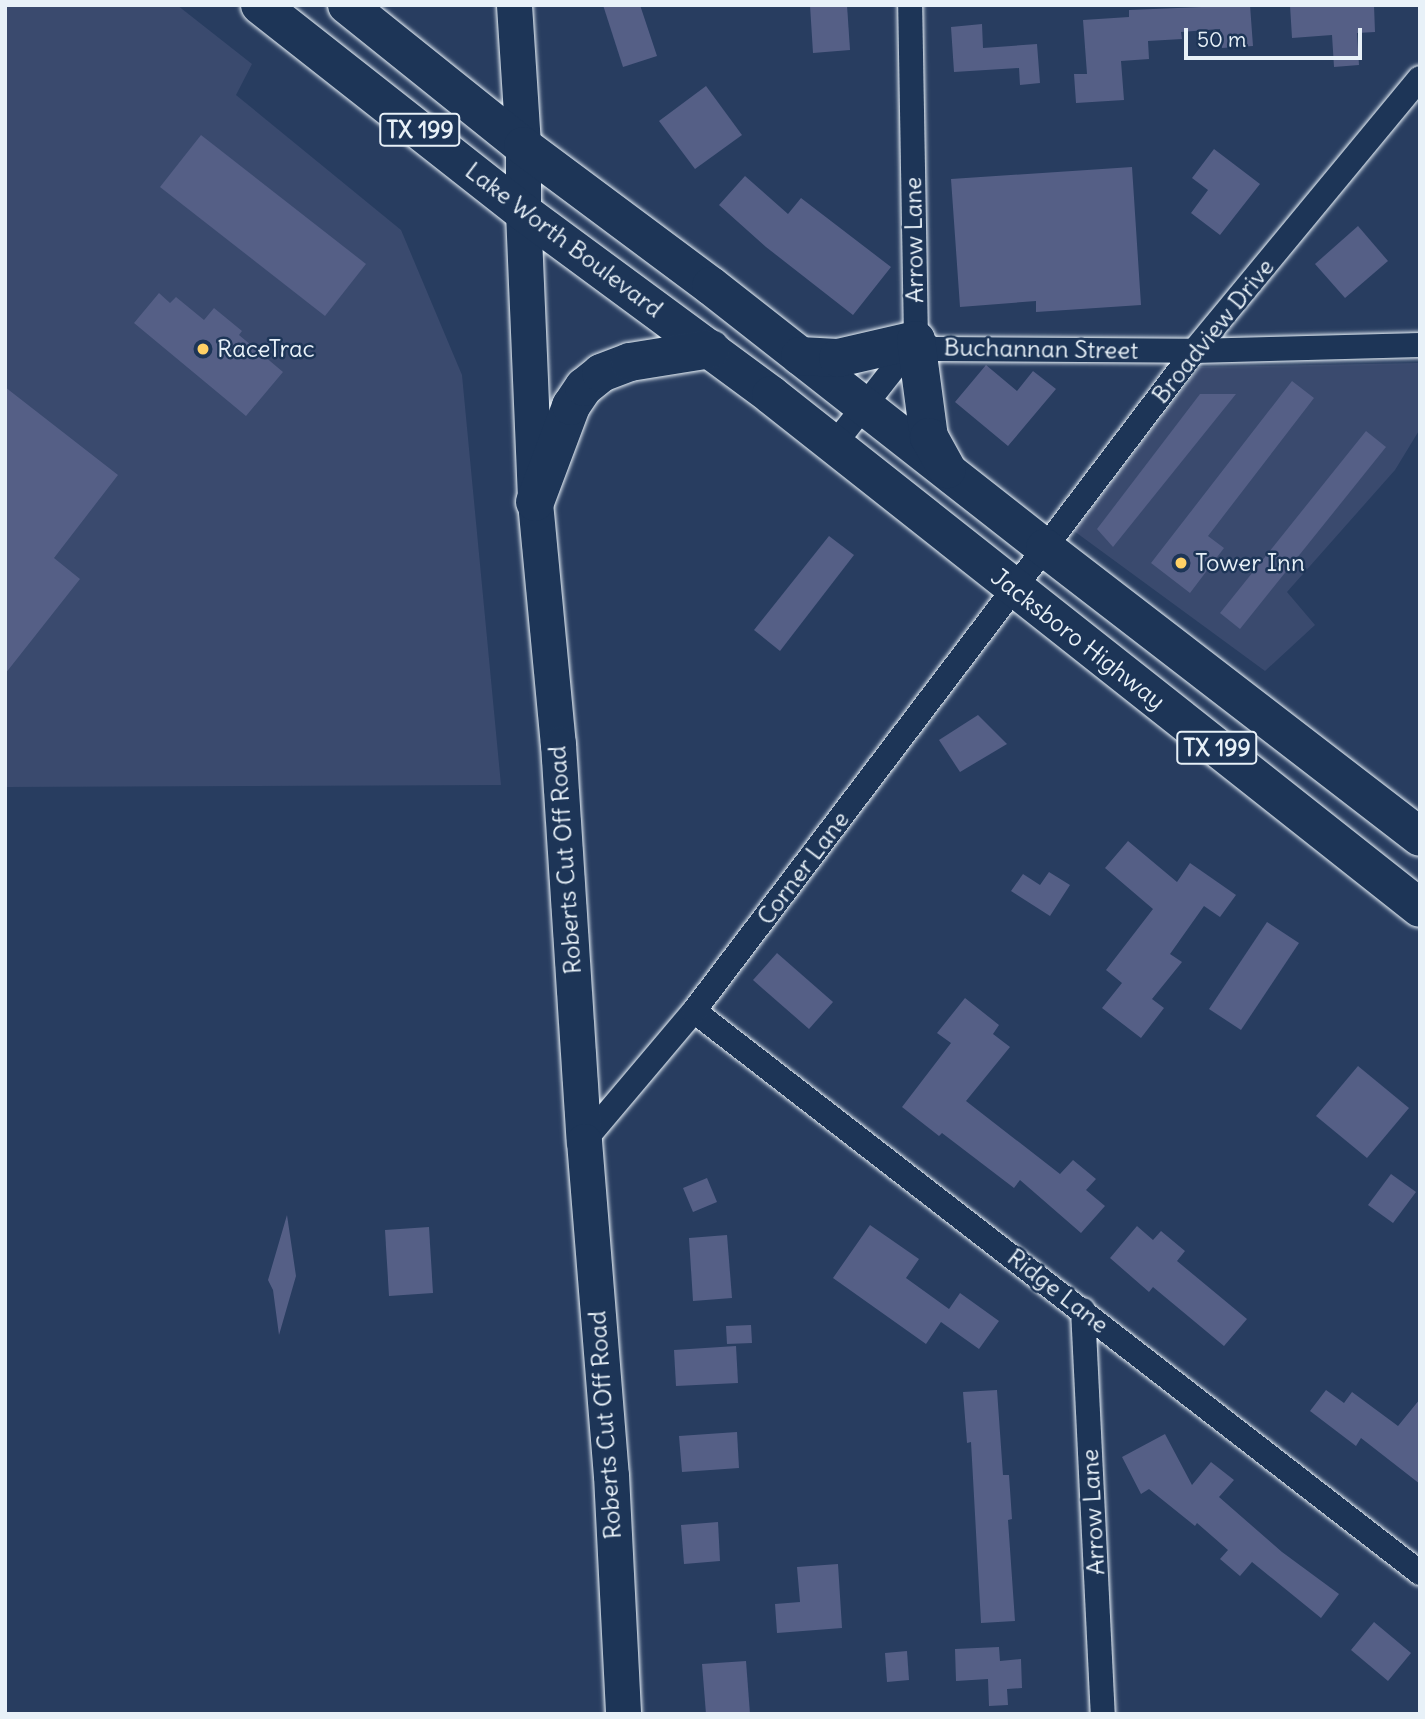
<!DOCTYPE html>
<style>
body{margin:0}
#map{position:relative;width:1425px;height:1719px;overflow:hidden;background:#283d60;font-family:Delius,sans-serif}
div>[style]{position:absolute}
.built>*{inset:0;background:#3a4a6e}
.building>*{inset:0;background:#555f86}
.roads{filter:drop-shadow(0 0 2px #e8f1f8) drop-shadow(0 0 2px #e8f1f8)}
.street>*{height:24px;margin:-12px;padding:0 12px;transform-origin:12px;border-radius:12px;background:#1d3557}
.secondary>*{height:35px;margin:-17.5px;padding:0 17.5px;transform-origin:17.5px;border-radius:17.5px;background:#1d3557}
.primary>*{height:38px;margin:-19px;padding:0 19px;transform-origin:19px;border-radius:19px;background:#1d3557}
.dots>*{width:19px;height:19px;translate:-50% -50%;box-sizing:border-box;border:4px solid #1d3557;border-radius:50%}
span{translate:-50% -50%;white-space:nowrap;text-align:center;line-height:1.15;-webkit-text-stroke:5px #1d3557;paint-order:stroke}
.shield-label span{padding:2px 5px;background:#1d3557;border:2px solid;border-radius:5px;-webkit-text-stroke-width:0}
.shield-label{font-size:23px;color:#e8f1f8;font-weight:700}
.street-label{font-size:24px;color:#e8f1f8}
.poi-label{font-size:24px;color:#e8f1f8}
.left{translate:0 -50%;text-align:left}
.frame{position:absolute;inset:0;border:7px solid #e8f1f8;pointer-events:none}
.scale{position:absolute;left:1184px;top:28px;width:178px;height:32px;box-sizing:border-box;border:4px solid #e8f1f8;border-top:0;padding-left:9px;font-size:21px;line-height:24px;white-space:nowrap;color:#e8f1f8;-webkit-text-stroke:5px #1d3557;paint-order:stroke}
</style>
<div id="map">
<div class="built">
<div style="clip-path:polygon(5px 5px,177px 5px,252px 64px,236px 95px,401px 230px,462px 375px,501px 785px,5px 787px)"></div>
<div style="clip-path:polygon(1420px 363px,1420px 429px,1395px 470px,1287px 592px,1315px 625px,1265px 671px,1074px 531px,1200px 367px)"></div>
</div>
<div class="building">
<div style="clip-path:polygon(603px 5px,640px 5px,657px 56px,623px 67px)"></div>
<div style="clip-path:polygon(810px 5px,847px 5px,850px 50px,813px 53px)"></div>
<div style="clip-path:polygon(1250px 5px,1253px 46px,1222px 48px,1220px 29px,1181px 32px,1182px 39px,1148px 41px,1149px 59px,1121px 61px,1124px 100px,1076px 103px,1074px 74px,1087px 74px,1083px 20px,1129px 17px,1129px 10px)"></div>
<div style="clip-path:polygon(1290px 5px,1374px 5px,1375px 32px,1357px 33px,1359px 65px,1334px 67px,1332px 35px,1292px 38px)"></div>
<div style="clip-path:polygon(982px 24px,983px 48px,1037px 44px,1040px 83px,1020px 85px,1019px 68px,954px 72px,951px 27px)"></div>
<div style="clip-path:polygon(706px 86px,742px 135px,695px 169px,659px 121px)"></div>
<div style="clip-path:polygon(201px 135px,366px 264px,325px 316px,160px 187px)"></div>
<div style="clip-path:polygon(1214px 149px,1260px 184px,1220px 235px,1191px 213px,1208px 190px,1192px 178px)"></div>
<div style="clip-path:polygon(1132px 167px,1141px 305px,1036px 312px,1036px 301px,960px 307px,951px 179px)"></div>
<div style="clip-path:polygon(745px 176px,788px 214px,801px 198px,891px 267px,853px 315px,766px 247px,719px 205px)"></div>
<div style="clip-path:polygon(1358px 226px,1388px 261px,1345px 298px,1315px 264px)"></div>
<div style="clip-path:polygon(159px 293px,170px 303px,176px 297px,204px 320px,214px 308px,242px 331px,239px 335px,283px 372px,246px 416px,134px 323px)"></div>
<div style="clip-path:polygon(986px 365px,1017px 391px,1033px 371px,1056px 389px,1008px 446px,955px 402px)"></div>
<div style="clip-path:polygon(1292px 381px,1314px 398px,1208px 536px,1224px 548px,1190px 593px,1151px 563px)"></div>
<div style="clip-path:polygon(5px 387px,118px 475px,54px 558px,80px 579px,5px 674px)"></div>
<div style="clip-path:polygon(1200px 394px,1236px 394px,1113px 547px,1097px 529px)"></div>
<div style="clip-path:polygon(1366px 431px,1386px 447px,1240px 629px,1220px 613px)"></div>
<div style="clip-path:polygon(829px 536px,854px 555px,780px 651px,754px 630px)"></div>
<div style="clip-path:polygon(978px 715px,1007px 744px,960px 772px,939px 740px)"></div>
<div style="clip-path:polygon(1128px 841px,1177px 882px,1190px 863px,1236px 895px,1220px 917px,1204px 906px,1170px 954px,1182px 962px,1152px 999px,1164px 1008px,1141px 1038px,1102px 1008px,1122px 983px,1106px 970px,1153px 909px,1105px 868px)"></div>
<div style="clip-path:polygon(1049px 872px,1070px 885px,1050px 916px,1011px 891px,1023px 874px,1040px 885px)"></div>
<div style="clip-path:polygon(1267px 922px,1299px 943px,1241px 1030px,1209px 1009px)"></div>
<div style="clip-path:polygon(777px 953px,833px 1002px,809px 1029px,753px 980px)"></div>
<div style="clip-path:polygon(965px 998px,999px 1025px,993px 1034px,1010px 1047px,966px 1101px,1060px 1174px,1073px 1160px,1096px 1179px,1086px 1190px,1105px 1206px,1081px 1233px,1020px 1180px,1014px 1188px,942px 1133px,939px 1136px,902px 1107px,951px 1043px,937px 1033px)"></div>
<div style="clip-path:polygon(1358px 1066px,1409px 1108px,1367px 1158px,1316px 1116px)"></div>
<div style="clip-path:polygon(1391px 1174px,1416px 1192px,1393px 1223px,1368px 1205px)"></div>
<div style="clip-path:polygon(707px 1178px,717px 1202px,693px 1212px,683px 1188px)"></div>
<div style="clip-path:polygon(287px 1215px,296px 1276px,279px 1335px,273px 1290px,268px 1280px)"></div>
<div style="clip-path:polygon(870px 1225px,919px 1259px,906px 1278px,949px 1309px,960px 1293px,999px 1321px,979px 1349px,941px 1322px,926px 1344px,833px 1278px)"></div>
<div style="clip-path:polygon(1137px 1226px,1153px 1240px,1161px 1231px,1185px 1251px,1177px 1261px,1247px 1319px,1224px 1346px,1153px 1287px,1149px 1292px,1110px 1258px)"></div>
<div style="clip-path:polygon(429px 1227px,433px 1293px,389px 1296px,385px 1230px)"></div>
<div style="clip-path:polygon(727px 1235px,732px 1298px,693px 1301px,689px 1238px)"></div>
<div style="clip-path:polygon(751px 1325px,752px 1343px,727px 1344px,726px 1326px)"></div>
<div style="clip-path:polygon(736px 1346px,738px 1383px,676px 1386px,674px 1350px)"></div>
<div style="clip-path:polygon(997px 1390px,1003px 1475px,1009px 1475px,1012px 1519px,1008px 1520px,1015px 1621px,981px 1623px,971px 1442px,967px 1443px,963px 1392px)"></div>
<div style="clip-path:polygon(1326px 1390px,1344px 1403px,1352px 1392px,1398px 1426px,1420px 1399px,1420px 1484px,1361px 1438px,1356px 1446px,1310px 1411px)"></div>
<div style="clip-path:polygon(737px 1432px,739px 1468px,682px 1472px,679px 1436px)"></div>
<div style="clip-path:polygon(1165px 1434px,1192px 1485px,1211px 1462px,1234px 1480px,1219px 1497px,1282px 1552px,1339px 1594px,1321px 1618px,1252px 1562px,1240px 1576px,1220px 1559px,1228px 1550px,1197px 1523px,1195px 1526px,1149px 1489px,1141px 1494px,1122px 1457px)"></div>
<div style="clip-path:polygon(718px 1522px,720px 1561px,684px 1564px,681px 1525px)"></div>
<div style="clip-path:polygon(838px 1564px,842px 1628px,777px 1633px,775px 1604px,800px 1602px,797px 1567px)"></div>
<div style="clip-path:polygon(1374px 1622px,1411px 1653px,1388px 1681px,1351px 1650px)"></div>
<div style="clip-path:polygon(999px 1647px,1000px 1661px,1021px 1659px,1022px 1688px,1007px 1689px,1008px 1705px,989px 1706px,988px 1679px,956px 1681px,955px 1649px)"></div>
<div style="clip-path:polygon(907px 1651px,909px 1680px,887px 1682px,885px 1653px)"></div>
<div style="clip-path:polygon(746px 1661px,750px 1714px,706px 1714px,702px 1664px)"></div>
</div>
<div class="roads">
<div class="street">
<div style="left:916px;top:340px;width:20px;rotate:27deg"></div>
<div style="left:934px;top:349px;width:260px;rotate:0.4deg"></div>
<div style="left:1194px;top:351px;width:226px;rotate:-1.5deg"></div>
<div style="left:833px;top:446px;width:135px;rotate:-51.9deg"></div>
<div style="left:916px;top:340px;width:335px;rotate:-91deg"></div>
<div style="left:694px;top:1011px;width:918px;rotate:37.74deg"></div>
<div style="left:584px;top:1141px;width:170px;rotate:-49.8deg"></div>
<div style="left:694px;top:1011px;width:828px;rotate:-52.85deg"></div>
<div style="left:1194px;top:351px;width:354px;rotate:-50.4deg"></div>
<div style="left:1083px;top:1310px;width:404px;rotate:87.2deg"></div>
</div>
<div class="secondary">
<div style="left:514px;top:5px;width:141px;rotate:86.3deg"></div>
<div style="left:523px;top:146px;width:66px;rotate:90deg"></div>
<div style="left:523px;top:212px;width:290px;rotate:87.6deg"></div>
<div style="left:535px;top:502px;width:243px;rotate:84.6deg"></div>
<div style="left:558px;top:744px;width:398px;rotate:86.3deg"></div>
<div style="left:584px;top:1141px;width:335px;rotate:85.4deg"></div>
<div style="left:611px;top:1475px;width:239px;rotate:87.1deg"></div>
</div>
<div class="primary">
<div style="left:260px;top:5px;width:335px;rotate:38.2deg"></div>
<div style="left:523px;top:212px;width:308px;rotate:36.4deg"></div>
<div style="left:771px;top:395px;width:827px;rotate:38.32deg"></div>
<div style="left:347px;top:5px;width:226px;rotate:38.7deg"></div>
<div style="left:523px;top:146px;width:234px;rotate:36.7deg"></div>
<div style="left:711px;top:286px;width:424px;rotate:38.1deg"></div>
<div style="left:1045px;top:548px;width:473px;rotate:37.6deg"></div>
<div style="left:800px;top:356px;width:38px;rotate:3deg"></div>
<div style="left:838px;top:358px;width:80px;rotate:-13deg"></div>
<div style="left:916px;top:340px;width:98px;rotate:82.4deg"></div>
<div style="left:929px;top:437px;width:37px;rotate:61deg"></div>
<div style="left:535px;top:502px;width:103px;rotate:-69.4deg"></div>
<div style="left:571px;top:406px;width:23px;rotate:-56deg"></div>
<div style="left:584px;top:387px;width:22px;rotate:-39deg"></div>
<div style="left:601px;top:373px;width:31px;rotate:-21deg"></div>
<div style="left:630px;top:362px;width:82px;rotate:-9.1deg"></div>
</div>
</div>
<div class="dots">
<div style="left:203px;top:349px;background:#ffd166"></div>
<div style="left:1181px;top:563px;background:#ffd166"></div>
</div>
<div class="shield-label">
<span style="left:420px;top:130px">TX 199</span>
<span style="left:1217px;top:748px">TX 199</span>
</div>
<div class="street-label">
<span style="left:564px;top:240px;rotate:37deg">Lake Worth Boulevard</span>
<span style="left:914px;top:240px;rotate:-91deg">Arrow Lane</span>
<span style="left:1213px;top:331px;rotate:-51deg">Broadview Drive</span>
<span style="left:1041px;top:349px;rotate:1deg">Buchannan Street</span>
<span style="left:1078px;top:639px;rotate:38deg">Jacksboro Highway</span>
<span style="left:565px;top:860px;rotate:-94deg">Roberts Cut Off Road</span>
<span style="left:803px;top:868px;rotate:-53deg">Corner Lane</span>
<span style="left:1058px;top:1291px;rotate:38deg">Ridge Lane</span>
<span style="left:605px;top:1425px;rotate:-94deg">Roberts Cut Off Road</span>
<span style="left:1093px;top:1512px;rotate:-93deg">Arrow Lane</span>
</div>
<div class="poi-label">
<span class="left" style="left:217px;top:349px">RaceTrac</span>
<span class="left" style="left:1195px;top:563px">Tower Inn</span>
</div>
<div class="frame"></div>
<div class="scale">50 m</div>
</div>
